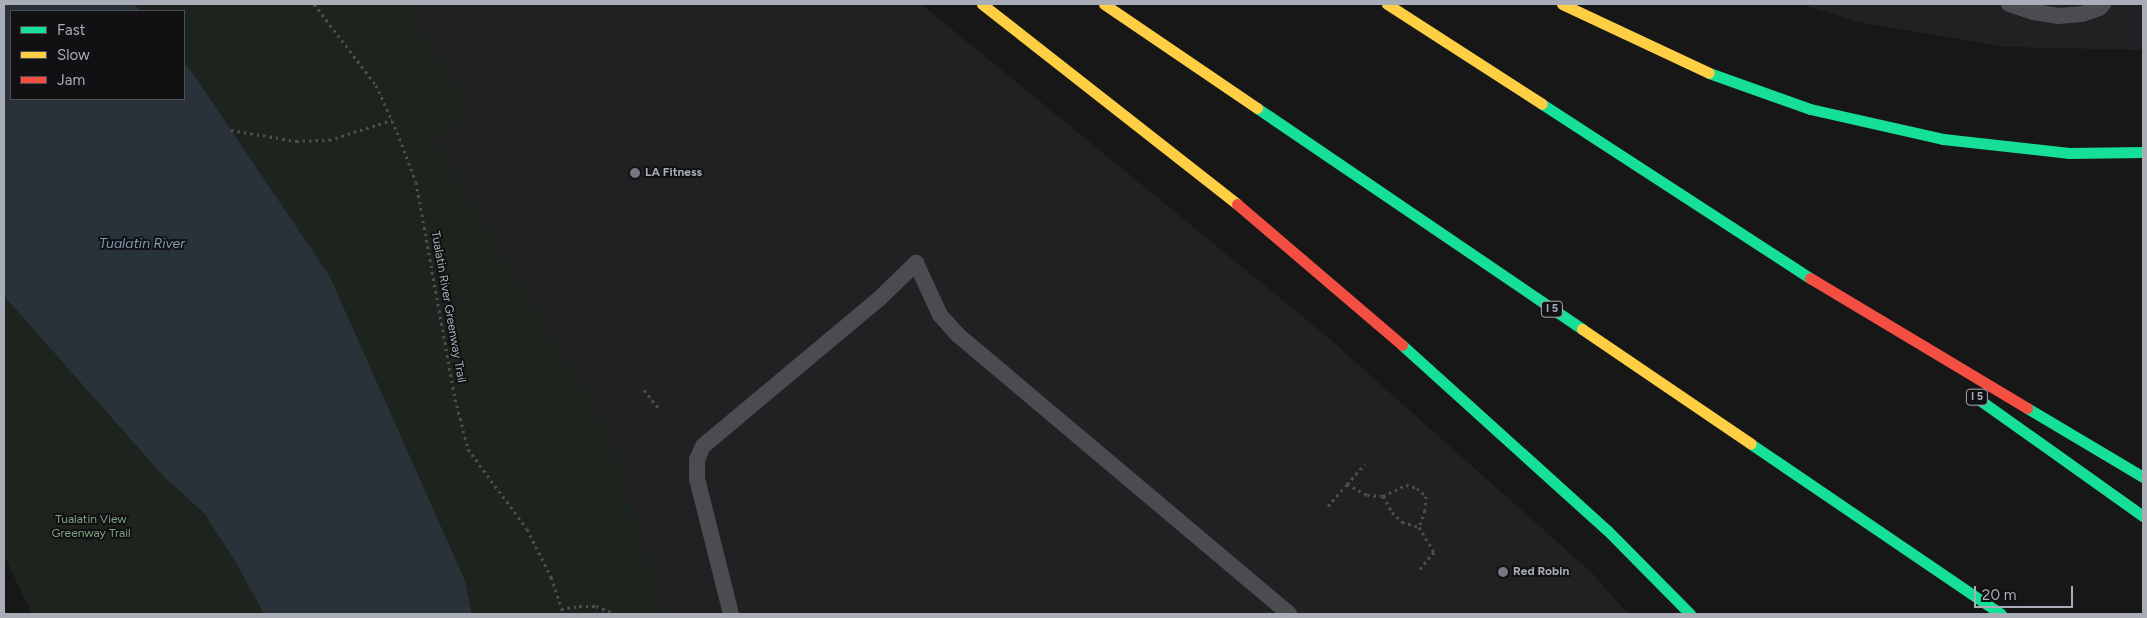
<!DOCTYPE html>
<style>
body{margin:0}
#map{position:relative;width:2147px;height:618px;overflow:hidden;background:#171717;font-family:Figtree,sans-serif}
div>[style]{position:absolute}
.built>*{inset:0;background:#212123}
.green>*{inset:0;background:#1d241e}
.water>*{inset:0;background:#2a3239}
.path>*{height:3px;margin-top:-1.5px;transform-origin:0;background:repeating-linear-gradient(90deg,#4d4e52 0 2.5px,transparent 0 6.5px)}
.lane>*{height:16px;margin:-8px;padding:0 8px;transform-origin:8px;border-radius:8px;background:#4b4c50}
.fast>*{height:11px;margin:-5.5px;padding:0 5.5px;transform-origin:5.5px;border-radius:5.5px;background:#16e098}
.slow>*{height:11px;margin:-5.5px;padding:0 5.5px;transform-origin:5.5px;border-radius:5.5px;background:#ffcf43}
.jam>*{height:11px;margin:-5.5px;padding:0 5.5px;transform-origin:5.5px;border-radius:5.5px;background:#f24e42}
.dots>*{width:14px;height:14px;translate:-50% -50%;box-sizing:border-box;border:2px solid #111113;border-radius:50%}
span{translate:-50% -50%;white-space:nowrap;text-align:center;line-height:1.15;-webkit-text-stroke:4px #111113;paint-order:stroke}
.shield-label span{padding:1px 4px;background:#111113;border:1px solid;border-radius:4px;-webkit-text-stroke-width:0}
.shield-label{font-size:11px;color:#a8adb8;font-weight:700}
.poi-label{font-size:12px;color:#a8adb8;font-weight:700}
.left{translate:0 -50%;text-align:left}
.street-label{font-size:12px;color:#a8adb8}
.park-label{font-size:12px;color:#7fa381}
.water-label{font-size:14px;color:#7f9bb3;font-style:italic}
.frame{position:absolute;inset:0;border:5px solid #a8adb8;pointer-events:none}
.legend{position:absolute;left:10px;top:10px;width:175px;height:90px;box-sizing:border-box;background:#111113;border:1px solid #4d4f55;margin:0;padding:6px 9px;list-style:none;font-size:15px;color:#a8adb8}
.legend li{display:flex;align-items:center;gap:10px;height:25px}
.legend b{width:25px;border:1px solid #4d4f55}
.scale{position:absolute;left:1974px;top:586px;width:99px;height:22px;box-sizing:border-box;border:2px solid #a8adb8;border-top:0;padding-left:6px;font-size:15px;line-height:18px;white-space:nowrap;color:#a8adb8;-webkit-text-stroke:4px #111113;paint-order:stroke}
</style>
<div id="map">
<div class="built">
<div style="clip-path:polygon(408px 4px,921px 4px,1324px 334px,1592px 573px,1628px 614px,665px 614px,608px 429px,436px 141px,472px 111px)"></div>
<div style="clip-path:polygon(1800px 4px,2143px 4px,2143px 50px,2007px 47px,1858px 22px)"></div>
</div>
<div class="green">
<div style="clip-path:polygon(134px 4px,408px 4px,472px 111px,436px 141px,608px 429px,665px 614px,472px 614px,465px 581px,240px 144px,184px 63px,184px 11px,140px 11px)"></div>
<div style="clip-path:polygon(4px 296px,164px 477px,204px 513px,236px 563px,264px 614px,32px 614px,4px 555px)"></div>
</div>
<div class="water">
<div style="clip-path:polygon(4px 4px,134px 4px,140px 11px,11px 11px,11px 99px,184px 99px,184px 63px,196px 78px,330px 277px,465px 581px,472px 614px,264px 614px,236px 563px,204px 513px,164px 477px,4px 296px)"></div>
</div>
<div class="path">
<div style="left:314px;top:4px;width:102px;rotate:52.6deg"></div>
<div style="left:376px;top:85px;width:51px;rotate:65.9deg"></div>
<div style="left:397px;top:132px;width:53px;rotate:69.2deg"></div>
<div style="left:416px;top:182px;width:220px;rotate:79.8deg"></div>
<div style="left:455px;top:399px;width:52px;rotate:75.4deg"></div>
<div style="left:468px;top:449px;width:99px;rotate:53.6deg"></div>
<div style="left:527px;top:529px;width:54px;rotate:63.4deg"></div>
<div style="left:551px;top:577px;width:39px;rotate:71deg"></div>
<div style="left:231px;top:130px;width:66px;rotate:9.6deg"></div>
<div style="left:296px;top:141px;width:33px;rotate:-2deg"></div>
<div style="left:329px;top:140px;width:66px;rotate:-17.6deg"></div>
<div style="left:644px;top:390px;width:26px;rotate:51deg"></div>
<div style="left:1347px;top:484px;width:27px;rotate:-48deg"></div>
<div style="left:1383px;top:496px;width:18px;rotate:61deg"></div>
<div style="left:1392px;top:512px;width:14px;rotate:45deg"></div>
<div style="left:1402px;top:522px;width:18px;rotate:16deg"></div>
<div style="left:1328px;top:506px;width:29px;rotate:-49deg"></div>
<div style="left:1347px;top:484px;width:23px;rotate:29deg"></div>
<div style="left:1367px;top:495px;width:16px;rotate:4deg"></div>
<div style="left:1383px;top:496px;width:25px;rotate:-26deg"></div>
<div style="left:1406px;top:485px;width:11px;rotate:15deg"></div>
<div style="left:1417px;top:488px;width:12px;rotate:42deg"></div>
<div style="left:1426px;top:496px;width:14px;rotate:94deg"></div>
<div style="left:1425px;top:510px;width:18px;rotate:109deg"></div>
<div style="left:1419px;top:527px;width:29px;rotate:59deg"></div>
<div style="left:1434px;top:552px;width:23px;rotate:130deg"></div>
<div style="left:561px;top:609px;width:18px;rotate:-9deg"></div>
<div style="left:579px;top:606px;width:17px"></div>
<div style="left:596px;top:606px;width:21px;rotate:23deg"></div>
</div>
<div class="lane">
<div style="left:2009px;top:4px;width:26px;rotate:18deg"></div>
<div style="left:2034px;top:12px;width:24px;rotate:9deg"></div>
<div style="left:2058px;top:16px;width:24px;rotate:-5deg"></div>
<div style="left:2082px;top:14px;width:18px;rotate:-19deg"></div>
<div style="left:2099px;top:8px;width:6px;rotate:-45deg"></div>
<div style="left:731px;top:614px;width:139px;rotate:-104.1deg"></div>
<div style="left:697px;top:479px;width:19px;rotate:-90deg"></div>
<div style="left:697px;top:460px;width:15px;rotate:-67deg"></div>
<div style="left:703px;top:446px;width:229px;rotate:-39.9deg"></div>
<div style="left:879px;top:299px;width:52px;rotate:-44.2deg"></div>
<div style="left:916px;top:263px;width:57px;rotate:65.2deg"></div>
<div style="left:940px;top:315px;width:27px;rotate:48deg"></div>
<div style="left:958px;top:335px;width:433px;rotate:40.1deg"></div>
</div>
<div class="fast">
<div style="left:1709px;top:73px;width:107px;rotate:19.6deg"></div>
<div style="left:1810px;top:109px;width:136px;rotate:12.7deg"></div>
<div style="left:1943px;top:139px;width:127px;rotate:6.3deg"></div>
<div style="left:2069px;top:153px;width:74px;rotate:-0.8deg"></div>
<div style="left:1542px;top:104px;width:320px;rotate:33deg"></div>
<div style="left:1257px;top:108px;width:393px;rotate:34.2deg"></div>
<div style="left:1402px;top:345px;width:276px;rotate:42.1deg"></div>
<div style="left:1607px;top:530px;width:118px;rotate:45.3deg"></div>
<div style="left:1974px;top:396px;width:207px;rotate:35.4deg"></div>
<div style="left:2027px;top:408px;width:135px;rotate:30.7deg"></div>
<div style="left:1751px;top:444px;width:302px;rotate:34.2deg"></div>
</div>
<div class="slow">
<div style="left:982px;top:4px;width:324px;rotate:38.1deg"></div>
<div style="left:1104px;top:4px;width:185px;rotate:34.2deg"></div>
<div style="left:1387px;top:4px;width:184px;rotate:32.8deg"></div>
<div style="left:1562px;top:4px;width:162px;rotate:25.1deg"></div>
<div style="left:1582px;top:329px;width:204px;rotate:34.2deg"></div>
</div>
<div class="jam">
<div style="left:1237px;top:204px;width:217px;rotate:40.5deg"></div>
<div style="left:1810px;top:278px;width:253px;rotate:30.9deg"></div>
</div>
<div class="dots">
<div style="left:635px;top:173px;background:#757880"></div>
<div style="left:1503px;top:572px;background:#757880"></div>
</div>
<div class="shield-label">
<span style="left:1552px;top:309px">I 5</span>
<span style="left:1977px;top:397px">I 5</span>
</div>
<div class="poi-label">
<span class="left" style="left:645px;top:173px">LA Fitness</span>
<span class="left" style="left:1513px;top:572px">Red Robin</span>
</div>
<div class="street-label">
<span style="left:448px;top:307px;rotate:80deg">Tualatin River Greenway Trail</span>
</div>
<div class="park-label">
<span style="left:91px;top:527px">Tualatin View<br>Greenway Trail</span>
</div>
<div class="water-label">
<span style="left:142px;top:244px">Tualatin River</span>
</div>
<div class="frame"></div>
<ul class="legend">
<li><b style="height:6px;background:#16e098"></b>Fast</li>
<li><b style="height:6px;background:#ffcf43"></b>Slow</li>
<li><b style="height:6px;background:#f24e42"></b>Jam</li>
</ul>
<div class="scale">20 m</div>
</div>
